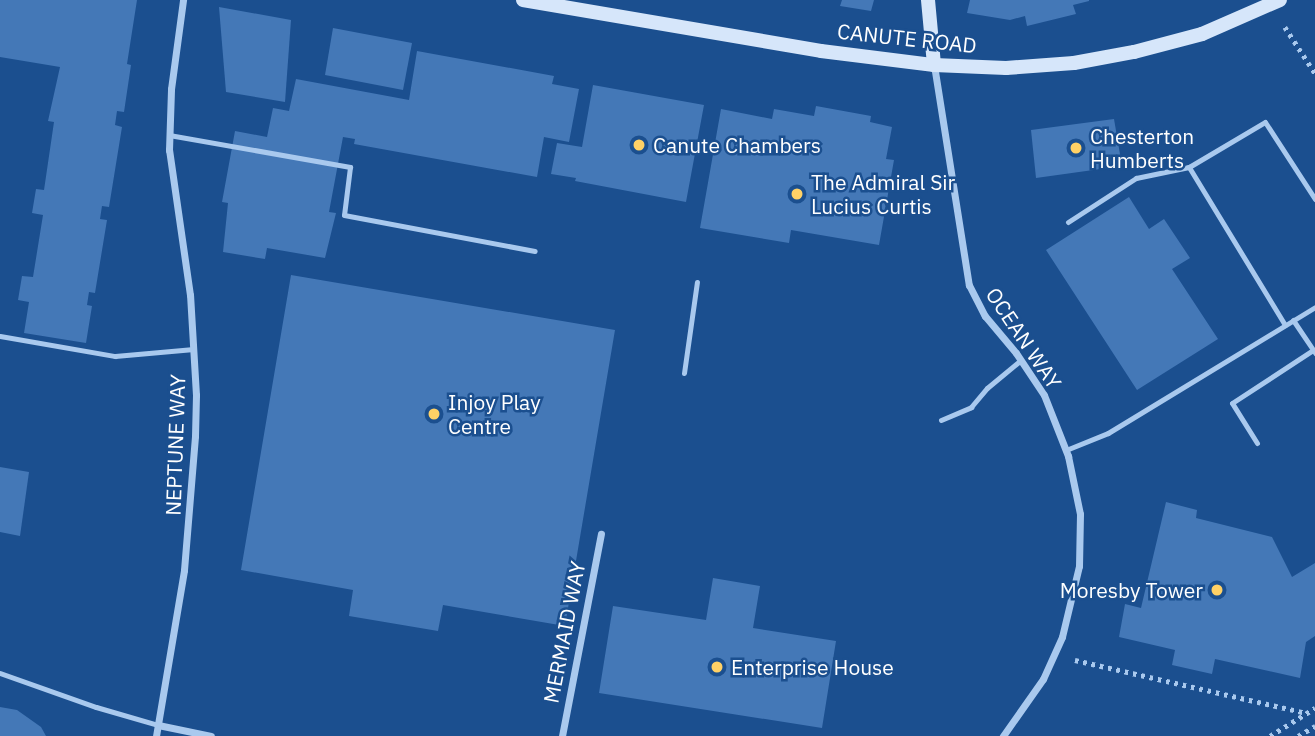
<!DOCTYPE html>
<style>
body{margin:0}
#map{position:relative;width:1315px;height:736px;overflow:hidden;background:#1b4f8f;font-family:"IBM Plex Sans",sans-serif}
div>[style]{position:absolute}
.building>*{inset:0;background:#4478b7}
.path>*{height:4.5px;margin-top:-2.25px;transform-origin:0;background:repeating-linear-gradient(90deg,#a9c9ee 0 3.5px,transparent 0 8.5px)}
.lane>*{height:5px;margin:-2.5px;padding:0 2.5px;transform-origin:2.5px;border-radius:2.5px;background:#a9c9ee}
.street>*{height:7px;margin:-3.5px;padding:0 3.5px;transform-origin:3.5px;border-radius:3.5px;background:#a9c9ee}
.secondary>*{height:14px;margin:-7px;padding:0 7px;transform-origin:7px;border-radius:7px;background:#d6e6fa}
.dots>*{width:19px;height:19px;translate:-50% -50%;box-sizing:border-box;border:4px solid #1b4f8f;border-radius:50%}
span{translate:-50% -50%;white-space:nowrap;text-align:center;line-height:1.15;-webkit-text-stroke:5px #1b4f8f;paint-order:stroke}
.street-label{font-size:21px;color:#fff}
.poi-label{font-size:21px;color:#fff}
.left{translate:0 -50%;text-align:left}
.right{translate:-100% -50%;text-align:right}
</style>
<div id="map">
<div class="building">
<div style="clip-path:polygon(0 0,137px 0,127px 64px,131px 65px,124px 112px,117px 111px,115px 125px,122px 127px,109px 207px,102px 206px,100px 219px,107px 220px,95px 293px,89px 292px,87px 305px,92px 306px,86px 343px,24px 333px,29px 302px,18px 300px,22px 276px,33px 277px,43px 215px,32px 213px,36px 189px,44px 190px,54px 122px,48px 121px,60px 67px,0 57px)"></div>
<div style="clip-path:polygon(842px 0,874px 0,871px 11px,840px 6px)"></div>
<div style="clip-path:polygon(970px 0,1089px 0,1089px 1px,1073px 5px,1076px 14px,1027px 26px,1025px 16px,1010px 20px,967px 13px)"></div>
<div style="clip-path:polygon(219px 7px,291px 20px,285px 102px,226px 92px)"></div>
<div style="clip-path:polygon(333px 28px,412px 43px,403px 90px,325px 75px)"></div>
<div style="clip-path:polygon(417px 51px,554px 76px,552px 84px,579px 89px,569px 142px,544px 137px,537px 177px,354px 144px,355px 139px,343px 137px,329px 212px,336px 213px,325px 258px,267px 248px,265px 259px,223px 252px,228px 203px,222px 202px,235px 131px,267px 137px,273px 108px,289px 111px,296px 79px,409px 100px)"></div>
<div style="clip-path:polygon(593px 85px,704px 105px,686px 202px,575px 181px,576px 178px,551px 174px,557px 143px,582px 147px)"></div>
<div style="clip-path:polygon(816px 106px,871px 116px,870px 122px,892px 127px,886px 159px,894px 160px,879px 245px,791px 230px,789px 243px,700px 228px,721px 109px,772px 119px,774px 109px,814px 116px)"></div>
<div style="clip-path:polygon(1114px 119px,1122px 166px,1036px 178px,1031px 130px)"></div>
<div style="clip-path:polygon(1129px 197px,1149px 229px,1164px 219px,1190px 258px,1172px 269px,1218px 339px,1137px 390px,1046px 250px)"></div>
<div style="clip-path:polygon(291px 275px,615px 330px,565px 626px,443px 605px,438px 631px,349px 616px,353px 590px,241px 570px)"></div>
<div style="clip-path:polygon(0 467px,29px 472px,20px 536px,0 532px)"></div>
<div style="clip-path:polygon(1166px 502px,1197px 510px,1196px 518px,1272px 537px,1292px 577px,1315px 563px,1315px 636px,1306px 642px,1300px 678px,1215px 659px,1212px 674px,1172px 665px,1175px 650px,1119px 637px,1125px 604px,1141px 608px)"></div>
<div style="clip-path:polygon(713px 578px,760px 586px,753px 628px,836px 641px,822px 728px,599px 693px,613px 606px,706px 620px)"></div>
<div style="clip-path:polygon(0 707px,17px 710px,41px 727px,46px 736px,0 736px)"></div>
</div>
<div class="path">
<div style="left:1285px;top:27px;width:55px;rotate:56.9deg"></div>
<div style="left:1075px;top:660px;width:237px;rotate:12.9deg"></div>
<div style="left:1270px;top:736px;width:53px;rotate:-31.9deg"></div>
<div style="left:1298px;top:736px;width:20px;rotate:-30deg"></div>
</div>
<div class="lane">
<div style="left:169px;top:135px;width:184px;rotate:10deg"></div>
<div style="left:350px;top:167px;width:48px;rotate:97.1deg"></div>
<div style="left:344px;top:215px;width:194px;rotate:10.7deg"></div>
<div style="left:1068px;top:222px;width:81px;rotate:-32.9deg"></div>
<div style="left:1136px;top:178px;width:54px;rotate:-11.7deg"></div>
<div style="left:1293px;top:320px;width:40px;rotate:56deg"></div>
<div style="left:1285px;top:325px;width:185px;rotate:-121.3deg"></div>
<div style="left:1189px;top:167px;width:88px;rotate:-30.6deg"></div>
<div style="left:1265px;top:122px;width:92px;rotate:57deg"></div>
<div style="left:0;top:336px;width:117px;rotate:9.9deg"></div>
<div style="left:115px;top:356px;width:79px;rotate:-5.1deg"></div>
<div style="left:684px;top:373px;width:92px;rotate:-81.9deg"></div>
<div style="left:941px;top:420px;width:33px;rotate:-23deg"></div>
<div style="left:971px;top:407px;width:25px;rotate:-50deg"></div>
<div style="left:987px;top:388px;width:44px;rotate:-39.5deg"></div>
<div style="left:1257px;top:443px;width:47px;rotate:-122deg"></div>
<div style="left:1232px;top:403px;width:97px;rotate:-33.2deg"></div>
<div style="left:1066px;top:450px;width:45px;rotate:-22deg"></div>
<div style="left:1108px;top:433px;width:242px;rotate:-31.3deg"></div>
<div style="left:0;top:673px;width:102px;rotate:19.5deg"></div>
<div style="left:96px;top:707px;width:65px;rotate:16.2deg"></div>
</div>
<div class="street">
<div style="left:934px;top:65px;width:223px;rotate:81deg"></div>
<div style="left:969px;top:285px;width:35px;rotate:63deg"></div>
<div style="left:985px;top:316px;width:48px;rotate:50deg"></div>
<div style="left:1016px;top:353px;width:50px;rotate:56.3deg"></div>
<div style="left:1044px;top:395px;width:66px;rotate:68.5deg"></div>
<div style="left:1068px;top:456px;width:59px;rotate:78.3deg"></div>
<div style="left:1080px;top:514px;width:52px;rotate:91.1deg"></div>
<div style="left:1079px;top:566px;width:73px;rotate:103.5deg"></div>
<div style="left:1062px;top:637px;width:46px;rotate:114.3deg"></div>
<div style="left:1043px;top:679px;width:70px;rotate:125.1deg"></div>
<div style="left:158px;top:725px;width:54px;rotate:11.7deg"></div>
<div style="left:156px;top:736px;width:168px;rotate:-80.4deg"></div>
<div style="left:184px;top:570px;width:134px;rotate:-85.3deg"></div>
<div style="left:195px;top:436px;width:41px;rotate:-88.6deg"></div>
<div style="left:196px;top:395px;width:100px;rotate:-93.4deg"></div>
<div style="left:190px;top:295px;width:147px;rotate:-98.2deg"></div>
<div style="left:169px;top:150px;width:61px;rotate:-88.1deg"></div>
<div style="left:171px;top:89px;width:90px;rotate:-82.3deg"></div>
<div style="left:562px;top:736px;width:206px;rotate:-79.1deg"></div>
</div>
<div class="secondary">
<div style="left:523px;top:0;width:302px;rotate:9.7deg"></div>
<div style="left:821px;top:51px;width:114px;rotate:7.1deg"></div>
<div style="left:934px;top:65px;width:72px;rotate:2.4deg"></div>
<div style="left:1006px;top:68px;width:68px;rotate:-4.2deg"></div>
<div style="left:1074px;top:63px;width:61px;rotate:-10.4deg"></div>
<div style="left:1134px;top:52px;width:70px;rotate:-14.8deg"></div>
<div style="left:1202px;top:34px;width:85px;rotate:-23.6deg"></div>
<div style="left:928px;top:0;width:65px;rotate:84.7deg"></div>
</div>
<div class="dots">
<div style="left:639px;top:145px;background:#ffd166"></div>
<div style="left:1076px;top:148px;background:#ffd166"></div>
<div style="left:797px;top:194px;background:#ffd166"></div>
<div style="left:434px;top:414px;background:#ffd166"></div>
<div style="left:1217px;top:590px;background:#ffd166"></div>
<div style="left:717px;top:667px;background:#ffd166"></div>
</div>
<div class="street-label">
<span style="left:907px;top:38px;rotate:6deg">CANUTE ROAD</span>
<span style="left:1024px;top:338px;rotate:56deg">OCEAN WAY</span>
<span style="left:175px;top:445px;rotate:-88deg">NEPTUNE WAY</span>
<span style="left:564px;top:632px;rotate:-79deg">MERMAID WAY</span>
</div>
<div class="poi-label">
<span class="left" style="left:1090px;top:148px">Chesterton<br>Humberts</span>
<span class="left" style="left:653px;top:145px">Canute Chambers</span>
<span class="left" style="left:811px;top:194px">The Admiral Sir<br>Lucius Curtis</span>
<span class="left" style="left:448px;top:414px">Injoy Play<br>Centre</span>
<span class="right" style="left:1203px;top:590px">Moresby Tower</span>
<span class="left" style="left:731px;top:667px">Enterprise House</span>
</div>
</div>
